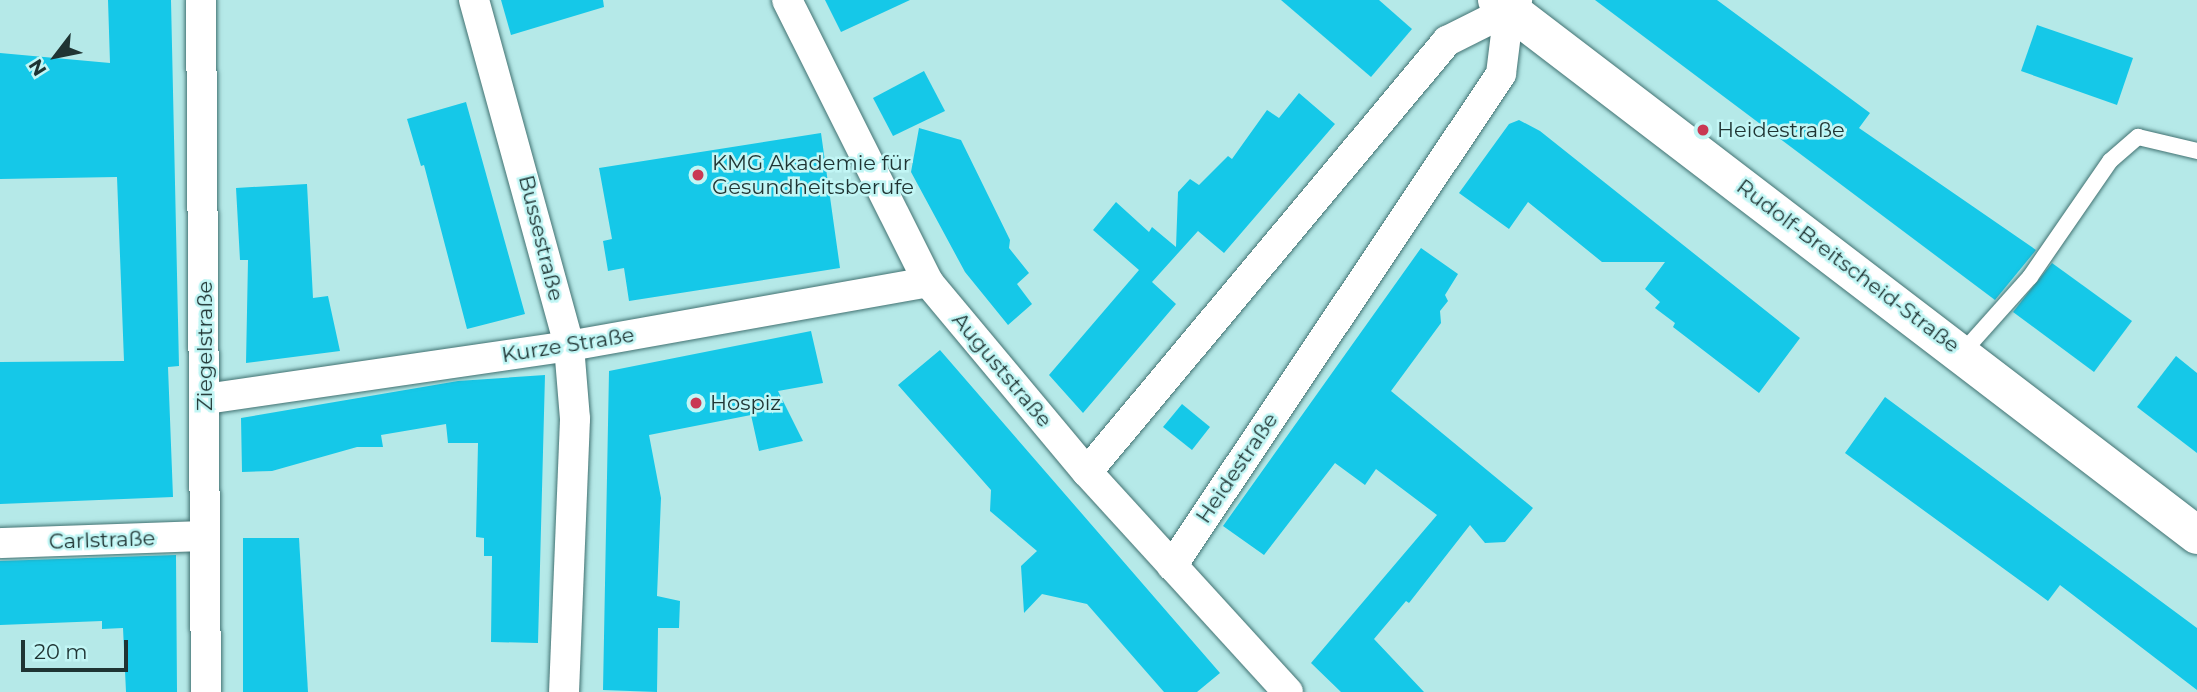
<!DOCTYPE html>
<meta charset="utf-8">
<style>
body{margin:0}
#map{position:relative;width:2197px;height:692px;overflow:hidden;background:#b5e9e8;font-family:Montserrat,sans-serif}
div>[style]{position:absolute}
.building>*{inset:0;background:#15c8e8}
.roads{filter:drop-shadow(0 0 2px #427272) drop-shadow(0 0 2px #427272)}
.lane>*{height:16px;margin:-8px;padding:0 8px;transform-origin:8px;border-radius:8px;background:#fff}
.street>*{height:30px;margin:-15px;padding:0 15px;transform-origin:15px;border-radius:15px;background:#fff}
.secondary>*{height:38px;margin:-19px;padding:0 19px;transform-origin:19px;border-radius:19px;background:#fff}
.dots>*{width:19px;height:19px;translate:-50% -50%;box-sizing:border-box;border:4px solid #c2f6f5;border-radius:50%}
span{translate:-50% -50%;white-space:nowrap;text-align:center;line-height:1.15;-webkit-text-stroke:5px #c2f6f5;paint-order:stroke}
.poi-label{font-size:21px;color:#1f3433}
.left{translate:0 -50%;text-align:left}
.street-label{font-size:21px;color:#1f3433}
.north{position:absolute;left:21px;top:21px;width:70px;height:70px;-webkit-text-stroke:5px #c2f6f5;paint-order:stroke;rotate:238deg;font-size:19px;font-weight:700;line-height:28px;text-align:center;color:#1f3433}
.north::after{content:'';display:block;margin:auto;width:24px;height:32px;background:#1f3433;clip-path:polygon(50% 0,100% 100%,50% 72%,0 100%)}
.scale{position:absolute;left:21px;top:640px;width:107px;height:32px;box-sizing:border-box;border:4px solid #1f3433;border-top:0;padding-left:9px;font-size:21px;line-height:24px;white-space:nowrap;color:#1f3433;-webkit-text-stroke:5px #c2f6f5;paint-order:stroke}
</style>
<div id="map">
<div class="building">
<div style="clip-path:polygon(108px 0,171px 0,179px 366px,168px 367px,173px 497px,0 504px,0 362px,124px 361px,117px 177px,0 179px,0 53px,110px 63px)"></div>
<div style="clip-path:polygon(501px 0,603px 0,604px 7px,511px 35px)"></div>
<div style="clip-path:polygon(825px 0,910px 0,841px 32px)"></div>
<div style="clip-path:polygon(1281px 0,1379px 0,1412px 29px,1371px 77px)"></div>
<div style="clip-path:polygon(1595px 0,1717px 0,1870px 113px,1859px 128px,2036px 250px,1995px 300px)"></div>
<div style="clip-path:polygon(2037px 25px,2133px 58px,2117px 105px,2021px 71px)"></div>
<div style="clip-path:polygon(924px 71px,945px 111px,893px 136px,873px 98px)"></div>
<div style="clip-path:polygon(1299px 93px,1335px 124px,1224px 253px,1198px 231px,1152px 282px,1176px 304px,1083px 413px,1049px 375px,1139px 270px,1093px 230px,1116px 202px,1149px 232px,1152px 227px,1176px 247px,1178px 192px,1190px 179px,1199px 185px,1228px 156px,1232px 159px,1267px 110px,1279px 118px)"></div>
<div style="clip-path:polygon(466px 102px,525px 314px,467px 329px,424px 165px,421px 166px,407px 119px)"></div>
<div style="clip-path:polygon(1519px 120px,1540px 131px,1800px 338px,1759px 393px,1673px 327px,1675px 323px,1655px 308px,1660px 302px,1645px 289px,1665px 262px,1602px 262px,1528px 202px,1509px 229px,1459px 193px,1509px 124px)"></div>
<div style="clip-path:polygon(919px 128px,961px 140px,1010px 240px,1009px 248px,1029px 273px,1017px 284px,1032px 304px,1008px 325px,965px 272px,911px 172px)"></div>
<div style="clip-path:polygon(821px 133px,840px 268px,629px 301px,624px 268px,608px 271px,603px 241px,612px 239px,599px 168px)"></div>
<div style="clip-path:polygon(307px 184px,313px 298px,328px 296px,340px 351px,246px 363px,248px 260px,240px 260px,236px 188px)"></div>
<div style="clip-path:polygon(1421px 248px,1458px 274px,1445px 295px,1448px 301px,1440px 311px,1441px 323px,1391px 391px,1533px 508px,1505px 542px,1485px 543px,1470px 525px,1409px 603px,1406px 601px,1374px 639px,1424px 692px,1341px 692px,1311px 663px,1437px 515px,1376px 469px,1365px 485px,1335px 463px,1264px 555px,1223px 526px)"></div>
<div style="clip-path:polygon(2052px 263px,2132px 321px,2094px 372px,2013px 312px)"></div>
<div style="clip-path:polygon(811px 331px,823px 383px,778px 391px,803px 441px,759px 451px,751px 415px,649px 435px,661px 498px,657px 596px,680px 601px,679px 628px,658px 628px,657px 692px,603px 690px,609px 371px)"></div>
<div style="clip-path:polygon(940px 350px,1220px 673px,1197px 692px,1164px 692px,1087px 604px,1042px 594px,1024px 613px,1021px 566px,1037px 551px,990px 511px,991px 490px,898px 385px)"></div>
<div style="clip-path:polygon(2176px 356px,2197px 373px,2197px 453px,2137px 407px)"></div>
<div style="clip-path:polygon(545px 375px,538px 643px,491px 642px,492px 556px,484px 556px,484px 538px,476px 537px,478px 443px,448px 443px,446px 424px,381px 435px,383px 447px,357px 447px,272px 471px,242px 472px,241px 418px,458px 381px)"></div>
<div style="clip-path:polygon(1885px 397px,2197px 628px,2197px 690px,2060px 585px,2048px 601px,1845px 453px)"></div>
<div style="clip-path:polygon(1182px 404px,1210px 427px,1192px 450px,1163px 427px)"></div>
<div style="clip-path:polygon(243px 538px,299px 538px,308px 692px,243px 692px)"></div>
<div style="clip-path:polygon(176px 555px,177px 692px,126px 692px,123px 628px,102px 629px,102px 621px,0 625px,0 561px)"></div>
</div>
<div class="roads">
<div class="lane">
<div style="left:1962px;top:353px;width:102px;rotate:-48.2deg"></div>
<div style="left:2030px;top:277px;width:141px;rotate:-55.4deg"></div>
<div style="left:2110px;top:161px;width:37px;rotate:-41deg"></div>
<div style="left:2138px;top:137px;width:61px;rotate:13.3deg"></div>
</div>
<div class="street">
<div style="left:201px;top:0;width:692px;rotate:89.59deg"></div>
<div style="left:474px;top:0;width:359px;rotate:74.6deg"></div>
<div style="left:569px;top:346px;width:73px;rotate:85.3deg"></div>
<div style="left:575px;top:419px;width:273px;rotate:92.3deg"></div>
<div style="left:787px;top:0;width:315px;rotate:63.4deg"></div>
<div style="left:928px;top:282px;width:248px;rotate:50.1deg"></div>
<div style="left:1087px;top:472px;width:298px;rotate:47.6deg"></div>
<div style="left:206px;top:399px;width:367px;rotate:-8.3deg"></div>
<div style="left:569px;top:346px;width:365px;rotate:-10.1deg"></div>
<div style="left:1087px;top:472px;width:562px;rotate:-50.13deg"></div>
<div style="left:1447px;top:41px;width:69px;rotate:-26.6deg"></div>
<div style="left:0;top:543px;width:203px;rotate:-2deg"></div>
<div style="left:1172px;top:566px;width:592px;rotate:-56.23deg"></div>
<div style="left:1501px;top:74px;width:64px;rotate:-82.9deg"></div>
<div style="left:1509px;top:10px;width:13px;rotate:-51deg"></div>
</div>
<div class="secondary">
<div style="left:1497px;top:0;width:881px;rotate:37.39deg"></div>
</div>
</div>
<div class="dots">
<div style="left:1703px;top:130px;background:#c93954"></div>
<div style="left:698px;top:175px;background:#c93954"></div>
<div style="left:696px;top:403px;background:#c93954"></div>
</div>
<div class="poi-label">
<span class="left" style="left:1717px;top:130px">Heidestraße</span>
<span class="left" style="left:712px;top:175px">KMG Akademie für<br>Gesundheitsberufe</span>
<span class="left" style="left:710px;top:403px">Hospiz</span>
</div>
<div class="street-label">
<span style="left:541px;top:238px;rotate:76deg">Bussestraße</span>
<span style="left:1848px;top:266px;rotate:37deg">Rudolf-Breitscheid-Straße</span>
<span style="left:568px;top:345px;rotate:-9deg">Kurze Straße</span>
<span style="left:205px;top:346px;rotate:-90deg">Ziegelstraße</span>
<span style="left:1002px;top:370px;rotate:50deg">Auguststraße</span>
<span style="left:1237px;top:468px;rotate:-56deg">Heidestraße</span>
<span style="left:102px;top:540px;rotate:-2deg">Carlstraße</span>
</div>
<div class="north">N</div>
<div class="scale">20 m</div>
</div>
